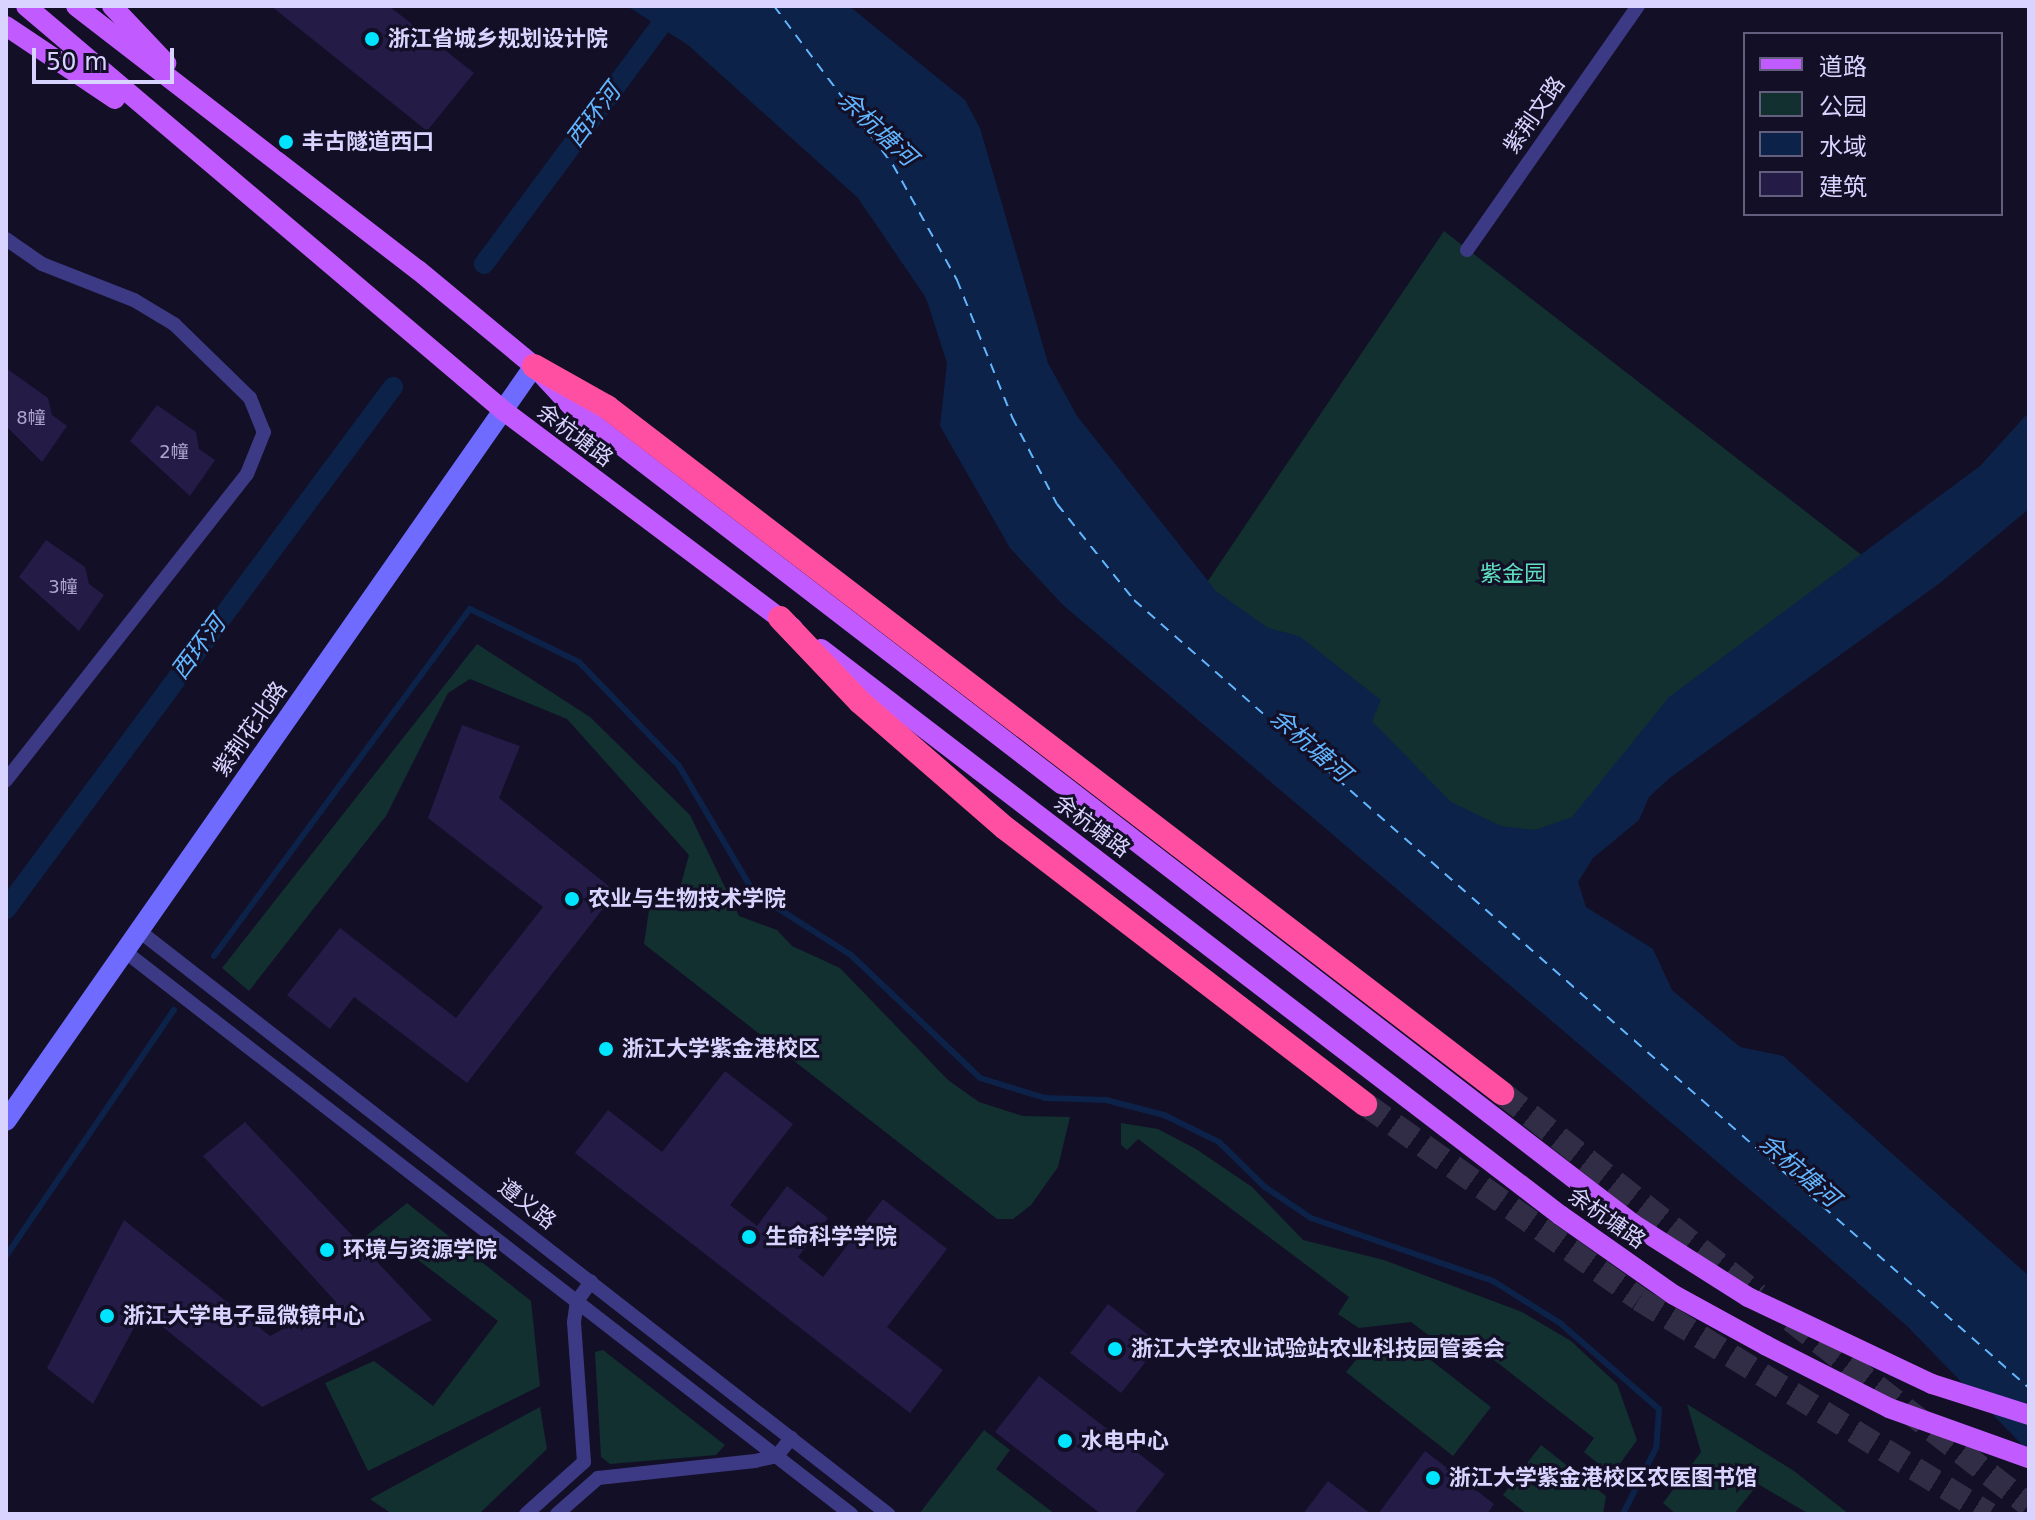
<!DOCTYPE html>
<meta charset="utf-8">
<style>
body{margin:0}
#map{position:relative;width:2035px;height:1520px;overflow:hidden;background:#130f26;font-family:"DejaVu Sans","Noto Sans SC",sans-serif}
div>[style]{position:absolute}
.green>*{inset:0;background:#12302f}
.water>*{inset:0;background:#0c2248}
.stream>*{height:6px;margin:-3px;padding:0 3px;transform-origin:3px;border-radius:3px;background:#0c2248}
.canal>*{height:20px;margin:-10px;padding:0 10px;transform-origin:10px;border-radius:10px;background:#0c2248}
.ferry>*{height:2px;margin-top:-1px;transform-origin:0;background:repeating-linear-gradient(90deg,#62b6ff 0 10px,transparent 0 18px)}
.building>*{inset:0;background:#241b47}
.highway-tunnel>*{height:24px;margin-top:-12px;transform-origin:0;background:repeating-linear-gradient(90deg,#312d47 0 24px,transparent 0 36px)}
.street>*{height:14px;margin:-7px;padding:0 7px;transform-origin:7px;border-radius:7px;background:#3d3a85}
.secondary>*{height:20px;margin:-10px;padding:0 10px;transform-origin:10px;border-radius:10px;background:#6f6bff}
.primary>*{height:20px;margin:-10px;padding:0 10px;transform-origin:10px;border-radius:10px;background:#c25bff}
.highway>*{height:24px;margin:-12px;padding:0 12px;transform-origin:12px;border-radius:12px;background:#ff4fa3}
.primary-bridge>*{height:20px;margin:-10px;padding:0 10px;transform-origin:10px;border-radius:10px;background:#c25bff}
.dots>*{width:22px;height:22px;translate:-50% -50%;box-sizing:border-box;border:4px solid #130f26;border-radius:50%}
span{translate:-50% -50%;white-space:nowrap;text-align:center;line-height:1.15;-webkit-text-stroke:6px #130f26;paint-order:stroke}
.number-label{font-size:18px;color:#aca6d1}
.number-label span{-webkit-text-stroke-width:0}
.poi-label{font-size:22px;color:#d9d4ff;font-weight:700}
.left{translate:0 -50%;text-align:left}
.street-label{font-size:22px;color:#d9d4ff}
.park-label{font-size:22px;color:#5fe0c0}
.water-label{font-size:24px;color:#62b6ff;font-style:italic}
.frame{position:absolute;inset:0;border:8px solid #d9d4ff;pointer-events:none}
.legend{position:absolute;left:1743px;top:32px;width:260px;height:184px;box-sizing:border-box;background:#130f26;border:2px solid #625e7d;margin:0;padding:10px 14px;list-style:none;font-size:24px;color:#d9d4ff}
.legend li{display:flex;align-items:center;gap:16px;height:40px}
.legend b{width:40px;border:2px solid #625e7d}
.scale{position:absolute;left:32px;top:48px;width:142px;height:36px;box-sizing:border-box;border:4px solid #d9d4ff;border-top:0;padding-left:10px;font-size:24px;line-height:28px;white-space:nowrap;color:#d9d4ff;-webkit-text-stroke:6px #130f26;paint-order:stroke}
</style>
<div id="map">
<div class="green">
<div style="clip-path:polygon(1444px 231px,1872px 563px,1572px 831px,1492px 862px,1195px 600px)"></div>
<div style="clip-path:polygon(477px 644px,590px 717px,690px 815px,739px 916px,777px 930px,792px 946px,840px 968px,948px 1080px,979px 1102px,1023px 1116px,1070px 1117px,1058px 1167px,1031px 1205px,1013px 1219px,997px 1219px,644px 944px,649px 910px,681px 884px,689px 855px,567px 719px,470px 679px,448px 693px,386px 816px,249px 991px,222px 968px)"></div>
<div style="clip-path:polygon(1121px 1123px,1158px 1129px,1196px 1149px,1252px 1187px,1303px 1240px,1384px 1260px,1522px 1312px,1571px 1341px,1617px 1384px,1637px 1440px,1612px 1475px,1584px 1452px,1594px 1438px,1462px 1335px,1448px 1350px,1411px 1322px,1359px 1328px,1338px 1314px,1349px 1297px,1138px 1139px,1127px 1150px,1121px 1145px)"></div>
<div style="clip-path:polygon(407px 1203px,531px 1301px,540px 1386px,368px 1471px,325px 1383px,374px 1361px,433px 1406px,498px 1321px,396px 1243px,378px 1253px,366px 1236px)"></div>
<div style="clip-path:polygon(1400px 1336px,1491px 1407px,1453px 1456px,1346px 1372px,1374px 1338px)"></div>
<div style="clip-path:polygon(603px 1350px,725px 1445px,716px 1455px,610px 1464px,601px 1457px,595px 1352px)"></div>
<div style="clip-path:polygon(1687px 1404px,1794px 1471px,1849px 1514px,1809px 1514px,1758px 1484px,1734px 1514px,1676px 1514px,1663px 1503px,1701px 1452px)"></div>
<div style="clip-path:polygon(540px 1407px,547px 1449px,479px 1514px,392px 1514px,370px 1499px)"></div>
<div style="clip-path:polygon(984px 1430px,1010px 1450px,996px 1469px,1055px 1514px,919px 1514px)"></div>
<div style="clip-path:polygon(1541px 1445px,1606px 1496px,1603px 1514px,1527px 1514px,1503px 1495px)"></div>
</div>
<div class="water">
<div style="clip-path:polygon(627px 6px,849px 6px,965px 100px,980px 128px,1048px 363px,1077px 416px,1216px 591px,1268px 628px,1299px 636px,1381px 700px,1372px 721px,1451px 802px,1501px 826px,1535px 830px,1572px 817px,1669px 697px,1980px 466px,2029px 412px,2029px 509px,1940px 583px,1671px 777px,1649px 797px,1639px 820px,1593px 858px,1578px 882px,1586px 907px,1653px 949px,1672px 990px,1740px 1047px,1783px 1056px,2029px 1276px,2029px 1452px,1908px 1327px,1802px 1234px,1063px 605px,1010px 548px,940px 426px,947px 363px,926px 298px,858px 198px,688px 45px)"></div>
</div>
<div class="stream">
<div style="left:214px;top:956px;width:431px;rotate:-53.6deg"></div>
<div style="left:470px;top:609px;width:121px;rotate:25.9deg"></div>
<div style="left:579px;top:662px;width:144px;rotate:46.1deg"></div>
<div style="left:679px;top:766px;width:147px;rotate:59.4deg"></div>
<div style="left:754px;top:893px;width:115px;rotate:32.6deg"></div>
<div style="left:851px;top:955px;width:178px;rotate:43.6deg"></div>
<div style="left:980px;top:1078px;width:68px;rotate:17.1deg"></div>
<div style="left:1045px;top:1098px;width:61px;rotate:1.9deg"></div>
<div style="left:1106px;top:1100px;width:60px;rotate:14.5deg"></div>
<div style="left:1164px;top:1115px;width:61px;rotate:26.1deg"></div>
<div style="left:1219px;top:1142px;width:64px;rotate:44.4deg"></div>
<div style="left:1265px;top:1187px;width:55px;rotate:34deg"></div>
<div style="left:1311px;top:1218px;width:193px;rotate:19.1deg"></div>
<div style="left:1493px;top:1281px;width:79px;rotate:32.1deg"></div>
<div style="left:1560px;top:1323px;width:131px;rotate:41deg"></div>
<div style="left:1659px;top:1409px;width:39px;rotate:94deg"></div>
<div style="left:1656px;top:1448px;width:74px;rotate:116.6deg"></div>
<div style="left:6px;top:1256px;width:298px;rotate:-55.7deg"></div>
</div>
<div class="canal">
<div style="left:484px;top:264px;width:321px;rotate:-53.5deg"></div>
<div style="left:6px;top:909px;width:650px;rotate:-53.45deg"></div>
</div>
<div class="ferry">
<div style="left:774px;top:6px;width:199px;rotate:53.2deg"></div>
<div style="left:893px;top:165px;width:132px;rotate:60.9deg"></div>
<div style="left:957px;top:280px;width:148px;rotate:68.1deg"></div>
<div style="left:1012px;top:417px;width:98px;rotate:62.7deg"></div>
<div style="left:1057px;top:504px;width:123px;rotate:51.3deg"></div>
<div style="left:1134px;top:600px;width:1192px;rotate:41.36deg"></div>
</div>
<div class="building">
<div style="clip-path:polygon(271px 6px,389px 6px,474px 73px,427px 131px)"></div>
<div style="clip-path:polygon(6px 368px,48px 398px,52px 415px,67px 426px,42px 462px,6px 426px)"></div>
<div style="clip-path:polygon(157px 405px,196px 432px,199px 449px,215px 460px,190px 496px,130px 441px)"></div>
<div style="clip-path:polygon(46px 540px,85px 567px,89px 584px,104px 595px,79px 631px,19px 577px)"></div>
<div style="clip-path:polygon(462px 725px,520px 746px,499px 798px,616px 892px,467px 1083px,354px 997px,330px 1029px,287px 995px,340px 928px,456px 1018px,543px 907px,428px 818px)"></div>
<div style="clip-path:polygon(725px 1071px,793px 1124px,730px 1205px,757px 1226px,787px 1186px,828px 1218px,798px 1257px,823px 1277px,883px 1199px,947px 1249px,887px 1327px,943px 1370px,910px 1413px,575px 1153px,608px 1110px,662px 1152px)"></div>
<div style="clip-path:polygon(245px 1122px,432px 1320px,262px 1407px,143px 1311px,93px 1404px,47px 1368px,124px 1220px,270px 1336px,335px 1301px,203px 1156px)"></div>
<div style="clip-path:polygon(1108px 1304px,1160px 1344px,1121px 1393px,1070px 1353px)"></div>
<div style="clip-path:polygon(1039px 1376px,1165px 1474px,1134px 1514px,1101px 1514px,995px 1432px)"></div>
<div style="clip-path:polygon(1425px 1451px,1494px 1504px,1487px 1514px,1378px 1514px)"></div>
<div style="clip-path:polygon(1328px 1481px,1371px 1514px,1303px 1514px)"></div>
</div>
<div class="highway-tunnel">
<div style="left:1502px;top:1093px;width:326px;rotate:38.3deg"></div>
<div style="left:1365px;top:1104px;width:336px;rotate:35.4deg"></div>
<div style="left:1639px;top:1299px;width:411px;rotate:31.6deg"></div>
<div style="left:1791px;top:1320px;width:301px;rotate:37.9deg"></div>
</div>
<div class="street">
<div style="left:6px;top:239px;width:44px;rotate:34.8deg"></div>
<div style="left:42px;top:264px;width:99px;rotate:21.4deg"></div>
<div style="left:134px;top:300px;width:47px;rotate:31deg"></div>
<div style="left:174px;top:324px;width:106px;rotate:44.2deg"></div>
<div style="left:250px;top:398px;width:37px;rotate:68deg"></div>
<div style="left:264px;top:432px;width:45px;rotate:112deg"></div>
<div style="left:247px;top:474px;width:390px;rotate:128.2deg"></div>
<div style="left:1467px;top:250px;width:298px;rotate:-55deg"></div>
<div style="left:138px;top:930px;width:951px;rotate:37.91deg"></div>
<div style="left:123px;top:950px;width:921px;rotate:37.77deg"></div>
<div style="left:526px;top:1514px;width:78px;rotate:-41.9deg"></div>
<div style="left:584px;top:1462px;width:140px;rotate:-94.1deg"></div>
<div style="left:574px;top:1322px;width:21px;rotate:-82deg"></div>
<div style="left:577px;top:1301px;width:24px;rotate:-54deg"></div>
<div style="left:557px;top:1514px;width:55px;rotate:-41.3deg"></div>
<div style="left:598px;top:1478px;width:158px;rotate:-6.2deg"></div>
<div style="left:755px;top:1461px;width:23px;rotate:-13deg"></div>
<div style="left:777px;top:1456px;width:23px;rotate:-52deg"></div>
</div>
<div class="secondary">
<div style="left:6px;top:1121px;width:921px;rotate:-55.03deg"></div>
</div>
<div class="primary">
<div style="left:26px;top:6px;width:627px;rotate:40.27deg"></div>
<div style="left:504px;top:411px;width:361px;rotate:36.9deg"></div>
<div style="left:76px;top:6px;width:432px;rotate:37.7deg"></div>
<div style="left:418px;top:270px;width:151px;rotate:39.6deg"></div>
<div style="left:534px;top:366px;width:59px;rotate:47.1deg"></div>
<div style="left:574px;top:409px;width:1336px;rotate:37.58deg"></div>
<div style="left:1633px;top:1224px;width:136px;rotate:32.4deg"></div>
<div style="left:112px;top:6px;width:79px;rotate:46.5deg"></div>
<div style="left:6px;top:26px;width:131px;rotate:33.8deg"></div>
<div style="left:821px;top:649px;width:931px;rotate:37.45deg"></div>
<div style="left:1560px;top:1215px;width:139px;rotate:35.1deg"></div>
<div style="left:1674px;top:1295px;width:104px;rotate:28.8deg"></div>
</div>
<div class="highway">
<div style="left:534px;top:366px;width:84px;rotate:29.3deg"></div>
<div style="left:607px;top:407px;width:1128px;rotate:37.47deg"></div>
<div style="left:780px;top:618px;width:116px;rotate:46.4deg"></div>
<div style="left:860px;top:702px;width:192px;rotate:41deg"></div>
<div style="left:1005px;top:828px;width:454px;rotate:37.5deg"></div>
</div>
<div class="primary-bridge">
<div style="left:1748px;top:1297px;width:204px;rotate:25.3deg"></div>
<div style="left:1932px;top:1384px;width:102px;rotate:17.7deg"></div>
<div style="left:1765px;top:1345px;width:139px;rotate:26.9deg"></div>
<div style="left:1889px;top:1408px;width:149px;rotate:19.7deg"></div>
</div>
<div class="dots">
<div style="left:372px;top:39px;background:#00e5ff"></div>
<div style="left:286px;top:142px;background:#00e5ff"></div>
<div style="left:572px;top:899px;background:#00e5ff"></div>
<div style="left:606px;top:1049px;background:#00e5ff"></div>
<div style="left:749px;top:1237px;background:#00e5ff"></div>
<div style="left:327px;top:1250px;background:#00e5ff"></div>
<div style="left:107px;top:1316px;background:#00e5ff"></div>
<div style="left:1115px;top:1349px;background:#00e5ff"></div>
<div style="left:1065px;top:1441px;background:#00e5ff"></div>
<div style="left:1433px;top:1478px;background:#00e5ff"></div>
</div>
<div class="number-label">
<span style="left:31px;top:418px">8幢</span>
<span style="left:174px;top:452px">2幢</span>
<span style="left:63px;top:587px">3幢</span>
</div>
<div class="poi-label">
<span class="left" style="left:388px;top:39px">浙江省城乡规划设计院</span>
<span class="left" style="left:302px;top:142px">丰古隧道西口</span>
<span class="left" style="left:588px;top:899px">农业与生物技术学院</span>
<span class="left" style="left:622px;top:1049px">浙江大学紫金港校区</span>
<span class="left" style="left:765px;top:1237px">生命科学学院</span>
<span class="left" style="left:343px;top:1250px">环境与资源学院</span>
<span class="left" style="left:123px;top:1316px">浙江大学电子显微镜中心</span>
<span class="left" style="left:1131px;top:1349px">浙江大学农业试验站农业科技园管委会</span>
<span class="left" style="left:1081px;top:1441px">水电中心</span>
<span class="left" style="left:1449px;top:1478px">浙江大学紫金港校区农医图书馆</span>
</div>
<div class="street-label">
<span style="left:1534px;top:115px;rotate:-55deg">紫荆文路</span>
<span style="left:575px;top:435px;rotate:37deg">余杭塘路</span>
<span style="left:250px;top:729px;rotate:-55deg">紫荆花北路</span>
<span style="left:1092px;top:826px;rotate:37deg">余杭塘路</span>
<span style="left:527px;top:1204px;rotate:38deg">遵义路</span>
<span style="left:1607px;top:1218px;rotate:35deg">余杭塘路</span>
</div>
<div class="park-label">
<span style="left:1513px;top:574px">紫金园</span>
</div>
<div class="water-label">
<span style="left:594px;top:116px;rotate:-53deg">西环河</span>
<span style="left:877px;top:129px;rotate:43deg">余杭塘河</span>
<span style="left:199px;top:648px;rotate:-53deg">西环河</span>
<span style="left:1310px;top:746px;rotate:41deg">余杭塘河</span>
<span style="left:1799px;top:1171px;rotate:41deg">余杭塘河</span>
</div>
<div class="frame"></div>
<ul class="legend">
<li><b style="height:10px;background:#c25bff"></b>道路</li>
<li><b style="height:22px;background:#12302f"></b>公园</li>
<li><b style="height:22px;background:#0c2248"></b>水域</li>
<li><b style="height:22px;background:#241b47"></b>建筑</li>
</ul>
<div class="scale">50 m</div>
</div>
